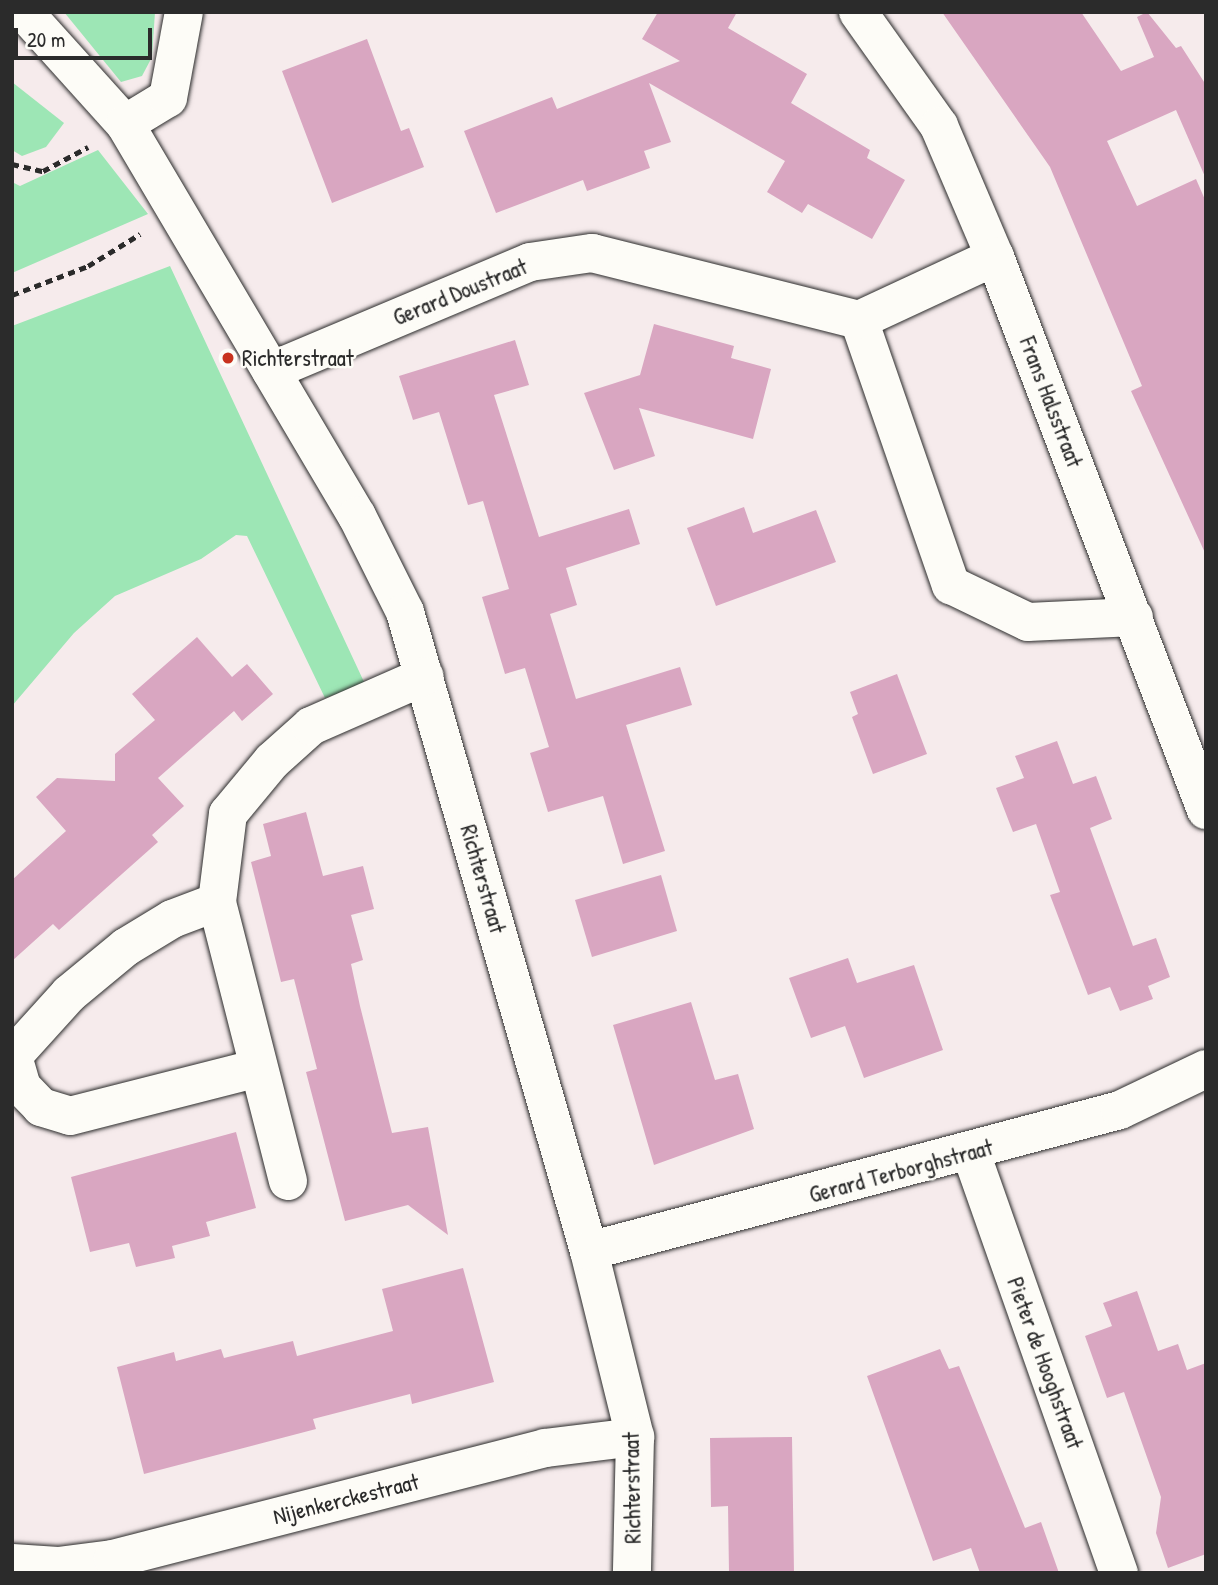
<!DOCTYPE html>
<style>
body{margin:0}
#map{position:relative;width:1218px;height:1585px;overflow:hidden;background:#f6ebec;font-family:"Patrick Hand",sans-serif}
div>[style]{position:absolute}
.green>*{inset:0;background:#9de6b5}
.building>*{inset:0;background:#d9a6c1}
.path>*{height:4.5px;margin-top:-2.25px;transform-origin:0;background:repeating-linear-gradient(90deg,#2b2b2b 0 7px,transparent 0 12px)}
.roads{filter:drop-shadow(0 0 2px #2b2b2b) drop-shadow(0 0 2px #2b2b2b)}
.minor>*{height:38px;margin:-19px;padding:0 19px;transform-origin:19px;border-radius:19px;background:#fdfcf7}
.dots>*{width:19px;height:19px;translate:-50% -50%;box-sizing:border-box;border:4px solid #fdfcf7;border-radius:50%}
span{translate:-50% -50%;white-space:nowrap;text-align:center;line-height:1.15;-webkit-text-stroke:5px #fdfcf7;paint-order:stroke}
.street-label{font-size:23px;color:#2b2b2b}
.poi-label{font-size:23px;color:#2b2b2b}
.left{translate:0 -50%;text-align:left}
.frame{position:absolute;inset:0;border:14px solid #2b2b2b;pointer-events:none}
.scale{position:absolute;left:14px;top:28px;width:138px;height:32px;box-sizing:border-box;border:4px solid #2b2b2b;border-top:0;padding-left:9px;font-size:21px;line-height:24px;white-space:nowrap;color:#2b2b2b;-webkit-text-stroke:5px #fdfcf7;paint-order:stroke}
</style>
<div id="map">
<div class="green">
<div style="clip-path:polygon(64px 12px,155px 12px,152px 57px,142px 76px,121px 82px)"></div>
<div style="clip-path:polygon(12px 82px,64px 123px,46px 147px,22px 156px,12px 150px)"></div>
<div style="clip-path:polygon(98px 150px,148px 214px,12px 273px,12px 182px,20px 186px)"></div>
<div style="clip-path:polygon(170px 266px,365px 684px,325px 698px,247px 536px,236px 535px,201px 559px,115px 596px,74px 633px,12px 706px,12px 326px)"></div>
</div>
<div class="building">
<div style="clip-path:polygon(658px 12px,737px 12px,728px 28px,807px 74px,791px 103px,870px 150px,867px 158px,905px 180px,872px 239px,808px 204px,802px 213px,767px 192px,785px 161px,649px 83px,671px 142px,644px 151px,650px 168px,587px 191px,583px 180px,496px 213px,464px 131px,552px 97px,557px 109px,680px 61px,642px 39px)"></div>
<div style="clip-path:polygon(942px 12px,1081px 12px,1121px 71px,1154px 57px,1137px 17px,1147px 12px,1176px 48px,1181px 46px,1206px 85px,1206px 179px,1176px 110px,1107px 141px,1137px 206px,1196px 179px,1206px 202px,1206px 555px,1131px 391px,1142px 386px,1050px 167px)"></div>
<div style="clip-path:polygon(367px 39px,401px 131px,409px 128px,424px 167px,332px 203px,282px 71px)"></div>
<div style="clip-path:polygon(654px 324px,734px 346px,731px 358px,771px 369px,753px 439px,639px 408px,655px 456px,614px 470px,584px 393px,640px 375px)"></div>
<div style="clip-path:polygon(515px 340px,529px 385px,494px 395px,539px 537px,629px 509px,640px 544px,566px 568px,577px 605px,550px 614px,576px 699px,680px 667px,692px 705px,626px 725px,665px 851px,623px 864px,603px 796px,548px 812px,530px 753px,549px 747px,525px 668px,505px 674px,482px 597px,509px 589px,483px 501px,468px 505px,439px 412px,413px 420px,399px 376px)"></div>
<div style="clip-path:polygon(744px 507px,753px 533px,816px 510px,836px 562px,716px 606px,687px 528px)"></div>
<div style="clip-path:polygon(197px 637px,232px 677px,247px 664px,273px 694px,242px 721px,234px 711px,158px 778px,184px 806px,152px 835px,158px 842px,59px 930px,53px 924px,12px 961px,12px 880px,66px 831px,36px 797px,57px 778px,115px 781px,115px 754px,155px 720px,132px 694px)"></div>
<div style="clip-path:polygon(897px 674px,927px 754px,873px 774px,852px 717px,858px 714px,850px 692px)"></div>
<div style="clip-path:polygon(1057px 741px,1073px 784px,1096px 776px,1112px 819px,1090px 828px,1133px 946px,1156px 938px,1170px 977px,1148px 986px,1153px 999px,1120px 1011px,1110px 987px,1088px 995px,1050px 895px,1060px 892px,1036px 824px,1013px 832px,996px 788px,1024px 778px,1015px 756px)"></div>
<div style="clip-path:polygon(306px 812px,323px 876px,363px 866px,374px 909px,351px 915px,363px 960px,351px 964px,360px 1006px,392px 1133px,428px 1127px,448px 1235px,408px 1205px,345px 1221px,306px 1072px,317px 1069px,294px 979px,281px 982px,251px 862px,271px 856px,263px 824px)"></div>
<div style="clip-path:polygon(661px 875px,677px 931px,592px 957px,575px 900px)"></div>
<div style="clip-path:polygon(848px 958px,857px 983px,914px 965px,943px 1050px,864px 1078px,845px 1026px,811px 1038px,789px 978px)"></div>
<div style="clip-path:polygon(691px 1002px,715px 1080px,738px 1074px,754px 1129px,654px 1165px,613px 1025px)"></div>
<div style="clip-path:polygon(236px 1132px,256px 1208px,206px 1222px,210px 1236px,172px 1246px,175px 1258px,136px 1267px,129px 1243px,90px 1252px,71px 1177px)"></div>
<div style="clip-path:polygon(463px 1268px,494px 1382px,412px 1404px,410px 1394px,313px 1419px,316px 1429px,144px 1474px,117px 1367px,174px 1352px,176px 1361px,221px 1349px,224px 1358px,293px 1341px,297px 1356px,393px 1331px,382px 1289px)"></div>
<div style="clip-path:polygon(1137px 1291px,1158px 1351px,1178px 1344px,1187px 1370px,1206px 1363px,1206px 1554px,1168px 1568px,1156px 1533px,1161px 1497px,1124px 1392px,1107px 1398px,1085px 1336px,1112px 1326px,1103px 1303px)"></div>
<div style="clip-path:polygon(940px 1349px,949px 1369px,959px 1366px,1025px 1528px,1041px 1522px,1059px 1573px,980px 1573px,971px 1548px,933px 1561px,867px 1376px)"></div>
<div style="clip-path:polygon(792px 1437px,794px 1573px,729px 1573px,728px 1506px,711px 1507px,710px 1438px)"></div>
</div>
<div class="path">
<div style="left:12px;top:164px;width:32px;rotate:13deg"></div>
<div style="left:43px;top:171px;width:51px;rotate:-28.1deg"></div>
<div style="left:12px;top:295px;width:81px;rotate:-20.9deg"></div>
<div style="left:88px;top:266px;width:61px;rotate:-31.6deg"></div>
</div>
<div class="roads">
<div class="minor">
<div style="left:24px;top:12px;width:151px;rotate:48deg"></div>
<div style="left:125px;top:124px;width:456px;rotate:59.4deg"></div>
<div style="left:357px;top:516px;width:107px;rotate:63.4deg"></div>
<div style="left:405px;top:612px;width:665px;rotate:73.94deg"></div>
<div style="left:589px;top:1251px;width:192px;rotate:76.1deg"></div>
<div style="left:635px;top:1437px;width:136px;rotate:91.3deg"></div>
<div style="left:858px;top:12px;width:140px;rotate:54.6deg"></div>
<div style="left:939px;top:126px;width:142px;rotate:66.9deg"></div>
<div style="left:995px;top:257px;width:592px;rotate:69.12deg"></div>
<div style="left:125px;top:124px;width:50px;rotate:-31.2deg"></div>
<div style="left:168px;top:98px;width:87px;rotate:-79.5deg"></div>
<div style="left:859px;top:320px;width:281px;rotate:70.9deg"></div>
<div style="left:951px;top:585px;width:85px;rotate:25.7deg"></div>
<div style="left:1028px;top:622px;width:106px;rotate:-2.7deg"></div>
<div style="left:271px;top:371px;width:281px;rotate:-22.8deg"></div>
<div style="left:530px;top:262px;width:63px;rotate:-8.3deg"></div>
<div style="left:592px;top:253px;width:275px;rotate:14.1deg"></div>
<div style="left:859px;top:320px;width:150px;rotate:-24.9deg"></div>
<div style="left:13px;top:1056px;width:32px;rotate:74deg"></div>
<div style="left:22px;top:1087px;width:28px;rotate:46deg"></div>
<div style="left:41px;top:1107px;width:30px;rotate:17deg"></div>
<div style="left:70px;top:1116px;width:194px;rotate:-14.3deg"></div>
<div style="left:13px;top:1056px;width:84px;rotate:-47.9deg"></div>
<div style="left:69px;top:994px;width:74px;rotate:-39.5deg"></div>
<div style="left:126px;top:947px;width:54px;rotate:-31.3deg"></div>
<div style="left:172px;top:919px;width:48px;rotate:-20.7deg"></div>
<div style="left:971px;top:1153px;width:445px;rotate:70.6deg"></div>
<div style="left:288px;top:1181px;width:288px;rotate:-104.3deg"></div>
<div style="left:217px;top:902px;width:89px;rotate:-82.9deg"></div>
<div style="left:228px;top:814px;width:69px;rotate:-50.3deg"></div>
<div style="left:272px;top:761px;width:52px;rotate:-41.9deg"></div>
<div style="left:311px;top:726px;width:124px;rotate:-23.7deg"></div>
<div style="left:589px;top:1251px;width:549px;rotate:-14.87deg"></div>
<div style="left:1120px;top:1110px;width:95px;rotate:-25.5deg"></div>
<div style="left:12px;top:1563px;width:46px;rotate:3.7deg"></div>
<div style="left:58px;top:1566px;width:55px;rotate:-7.3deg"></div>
<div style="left:113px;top:1559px;width:446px;rotate:-14.4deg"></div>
<div style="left:545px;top:1448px;width:91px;rotate:-7deg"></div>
</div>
</div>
<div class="dots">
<div style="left:228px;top:358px;background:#c8321e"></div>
</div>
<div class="street-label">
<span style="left:460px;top:292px;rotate:-22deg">Gerard Doustraat</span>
<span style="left:1051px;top:402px;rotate:69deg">Frans Halsstraat</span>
<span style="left:483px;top:879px;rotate:74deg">Richterstraat</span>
<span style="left:901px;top:1171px;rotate:-15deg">Gerard Terborghstraat</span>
<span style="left:1045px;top:1363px;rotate:70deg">Pieter de Hooghstraat</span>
<span style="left:632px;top:1488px;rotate:-91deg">Richterstraat</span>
<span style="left:346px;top:1499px;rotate:-14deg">Nijenkerckestraat</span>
</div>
<div class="poi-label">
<span class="left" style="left:242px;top:358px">Richterstraat</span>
</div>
<div class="frame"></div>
<div class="scale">20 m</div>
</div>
